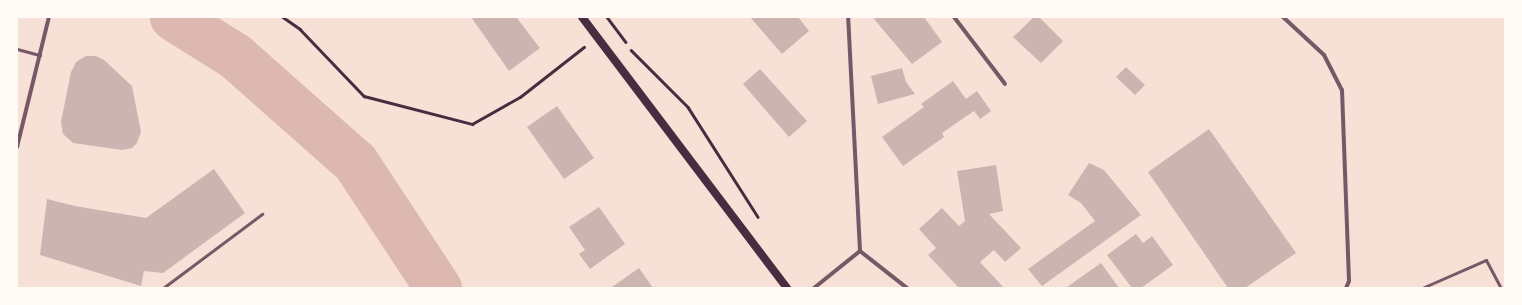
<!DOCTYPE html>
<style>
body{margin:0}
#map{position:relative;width:1522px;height:305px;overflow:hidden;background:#f7e1d7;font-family:Inter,sans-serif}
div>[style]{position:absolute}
.river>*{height:47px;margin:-23.5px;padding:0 23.5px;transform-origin:23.5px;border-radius:23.5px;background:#dcb8b0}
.building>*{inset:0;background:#ccb4b1}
.path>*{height:2.5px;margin:-1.25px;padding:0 1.25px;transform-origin:1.25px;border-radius:1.25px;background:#4a2c40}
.service>*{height:3px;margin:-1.5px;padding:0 1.5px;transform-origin:1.5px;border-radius:1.5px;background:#755966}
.minor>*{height:4px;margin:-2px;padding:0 2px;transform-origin:2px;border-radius:2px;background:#755966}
.secondary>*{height:8px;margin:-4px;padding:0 4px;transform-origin:4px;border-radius:4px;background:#4a2c40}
span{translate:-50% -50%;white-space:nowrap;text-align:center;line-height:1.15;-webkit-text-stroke:3px #fffaf5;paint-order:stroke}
.frame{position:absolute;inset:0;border:18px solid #fffaf5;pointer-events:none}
</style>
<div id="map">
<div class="river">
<div style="left:173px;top:17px;width:73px;rotate:32.2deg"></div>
<div style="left:235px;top:56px;width:160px;rotate:41.5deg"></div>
<div style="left:355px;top:162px;width:151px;rotate:56.6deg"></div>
</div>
<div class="building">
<div style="clip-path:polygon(471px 17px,516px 17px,540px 48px,509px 71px)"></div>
<div style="clip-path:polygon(750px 17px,798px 17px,809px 31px,782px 54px)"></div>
<div style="clip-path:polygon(877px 17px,924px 17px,942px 42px,912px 64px,874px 19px)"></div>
<div style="clip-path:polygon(1034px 17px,1039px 17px,1063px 41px,1041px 63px,1013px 37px)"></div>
<div style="clip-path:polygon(86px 56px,96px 56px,104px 60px,132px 86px,141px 132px,137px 143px,132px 148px,122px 150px,73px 143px,63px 134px,61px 122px,71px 72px,76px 62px)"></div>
<div style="clip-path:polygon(1126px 67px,1145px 85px,1135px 95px,1116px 77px)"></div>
<div style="clip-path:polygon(902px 68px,906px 82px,915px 94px,878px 104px,871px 76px)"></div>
<div style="clip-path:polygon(760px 69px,807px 121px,789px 137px,743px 84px)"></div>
<div style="clip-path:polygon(953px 81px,966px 99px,977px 91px,991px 111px,980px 119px,974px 111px,942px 133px,944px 137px,903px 166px,882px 137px,924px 107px,921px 104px)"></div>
<div style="clip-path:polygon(557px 106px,594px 158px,564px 179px,527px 127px)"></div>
<div style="clip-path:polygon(1209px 129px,1296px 253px,1245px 288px,1228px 288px,1148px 172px)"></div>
<div style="clip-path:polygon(1089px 163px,1104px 170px,1141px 215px,1042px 286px,1028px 269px,1095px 221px,1081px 203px,1068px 195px)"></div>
<div style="clip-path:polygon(996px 165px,1003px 211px,989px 214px,1021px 248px,1005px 262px,994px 250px,980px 262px,1004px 288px,959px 288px,928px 255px,936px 248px,919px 229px,942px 208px,959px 226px,965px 221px,957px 171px)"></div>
<div style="clip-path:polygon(214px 169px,245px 213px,163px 273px,144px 271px,141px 286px,40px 255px,47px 199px,75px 206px,146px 218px)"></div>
<div style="clip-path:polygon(599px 207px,625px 244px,590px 269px,579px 254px,585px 250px,569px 227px)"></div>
<div style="clip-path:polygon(1136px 234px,1143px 243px,1152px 236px,1173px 265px,1141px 288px,1132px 288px,1107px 255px)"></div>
<div style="clip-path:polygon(1101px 263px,1119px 288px,1068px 288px,1067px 287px)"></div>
<div style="clip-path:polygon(639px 268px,653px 288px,613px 288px,612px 287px)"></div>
</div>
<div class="path">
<div style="left:283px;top:17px;width:21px;rotate:35deg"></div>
<div style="left:300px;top:29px;width:93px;rotate:46.3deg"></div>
<div style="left:364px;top:96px;width:112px;rotate:14.5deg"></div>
<div style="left:472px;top:124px;width:55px;rotate:-29.4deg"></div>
<div style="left:520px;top:97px;width:81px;rotate:-38deg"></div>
<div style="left:607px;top:17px;width:31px;rotate:53deg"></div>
<div style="left:631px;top:50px;width:81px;rotate:45deg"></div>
<div style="left:688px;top:107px;width:130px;rotate:57.5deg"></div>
</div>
<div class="service">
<div style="left:17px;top:49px;width:24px;rotate:15deg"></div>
<div style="left:163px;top:288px;width:124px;rotate:-36.8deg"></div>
<div style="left:1422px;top:288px;width:70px;rotate:-23.6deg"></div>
<div style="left:1486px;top:260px;width:32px;rotate:62deg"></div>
</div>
<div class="minor">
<div style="left:954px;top:17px;width:84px;rotate:52.7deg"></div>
<div style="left:1283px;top:17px;width:56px;rotate:42.8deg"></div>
<div style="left:1324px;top:55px;width:39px;rotate:63deg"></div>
<div style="left:1342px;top:90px;width:191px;rotate:87.9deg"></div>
<div style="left:1349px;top:281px;width:8px;rotate:113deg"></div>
<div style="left:17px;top:147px;width:134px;rotate:-76.2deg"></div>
<div style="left:860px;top:251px;width:60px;rotate:38.2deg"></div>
<div style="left:814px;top:288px;width:59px;rotate:-38.8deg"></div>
<div style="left:860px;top:251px;width:234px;rotate:-92.9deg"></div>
</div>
<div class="secondary">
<div style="left:582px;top:17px;width:340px;rotate:52.9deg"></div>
</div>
<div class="frame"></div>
</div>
